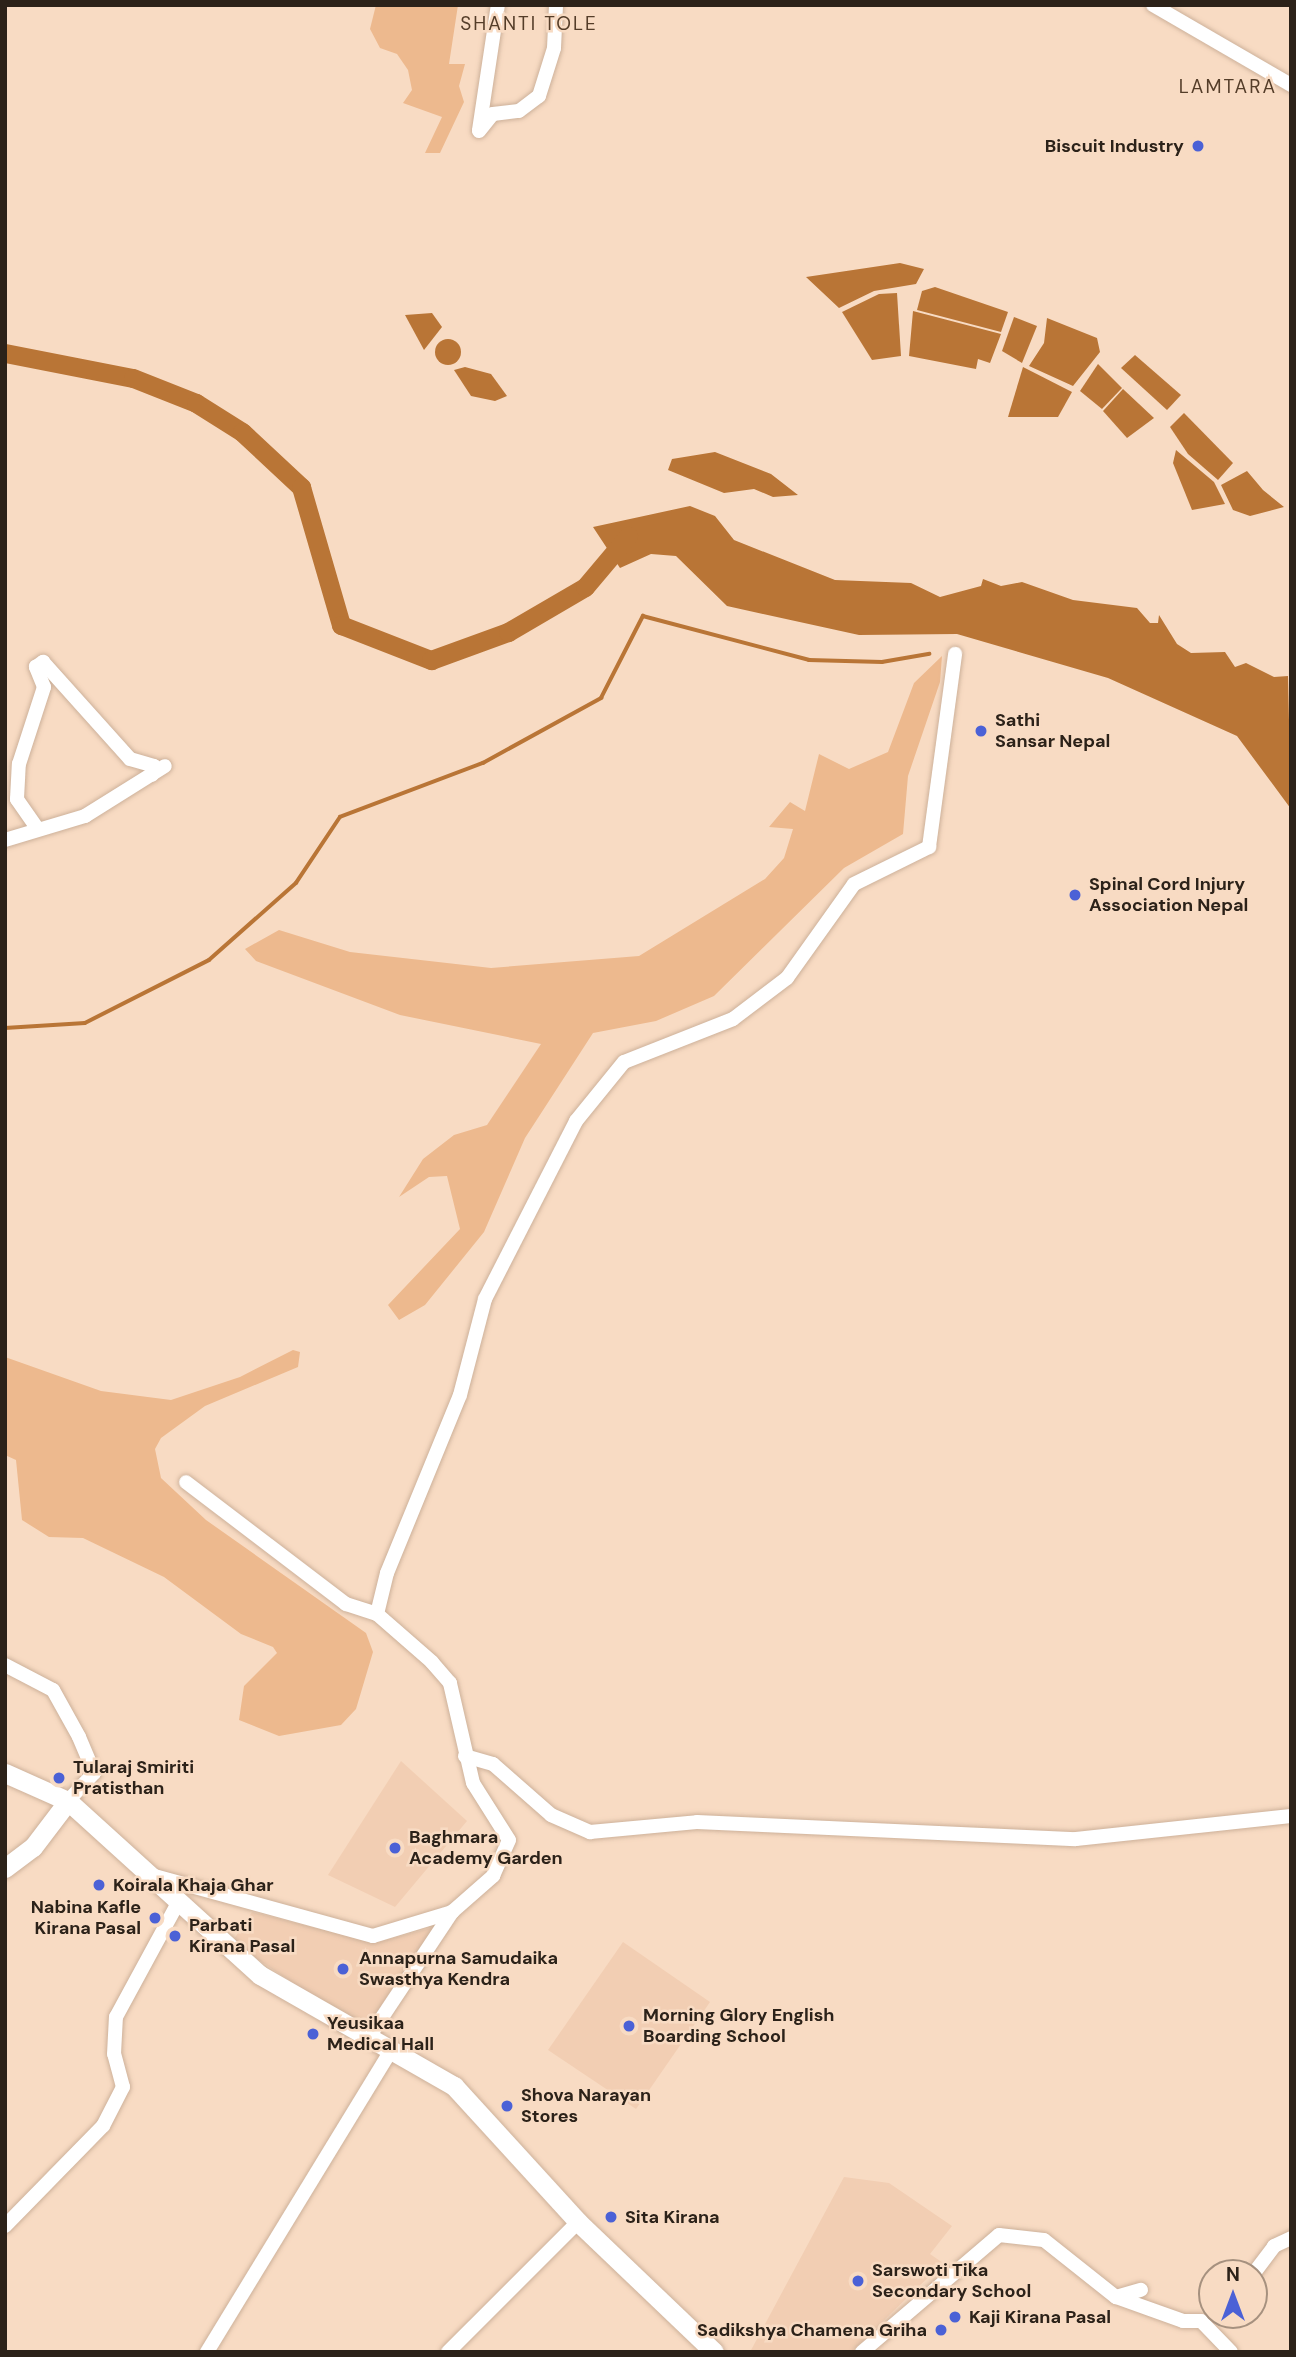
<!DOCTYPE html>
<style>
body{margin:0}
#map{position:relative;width:1296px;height:2357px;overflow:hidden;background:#f8dbc3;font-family:"DM Sans",sans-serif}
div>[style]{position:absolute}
.built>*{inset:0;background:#f2ceb3}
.green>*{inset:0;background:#edb98e}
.water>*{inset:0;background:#b97536}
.round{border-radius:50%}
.stream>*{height:3.5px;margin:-1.75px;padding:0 1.75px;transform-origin:1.75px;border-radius:1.75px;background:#b97536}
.river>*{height:19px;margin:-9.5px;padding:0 9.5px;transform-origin:9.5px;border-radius:9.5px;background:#b97536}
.roads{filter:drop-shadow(0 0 2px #cdb19a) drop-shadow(0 0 2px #cdb19a)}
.street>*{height:14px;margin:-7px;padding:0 7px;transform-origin:7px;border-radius:7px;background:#fff}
.secondary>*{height:19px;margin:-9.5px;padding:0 9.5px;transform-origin:9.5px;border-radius:9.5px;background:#fff}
.dots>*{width:19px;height:19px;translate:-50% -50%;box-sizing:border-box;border:4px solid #f8dbc3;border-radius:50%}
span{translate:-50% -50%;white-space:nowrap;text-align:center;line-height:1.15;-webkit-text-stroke:5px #f8dbc3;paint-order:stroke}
.poi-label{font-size:18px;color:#2c2219;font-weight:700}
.right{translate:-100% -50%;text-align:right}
.left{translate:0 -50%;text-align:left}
.neighbourhood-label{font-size:19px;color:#543d29;letter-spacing:2px}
.frame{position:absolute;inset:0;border:7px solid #2c2219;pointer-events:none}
.north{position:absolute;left:1198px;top:2259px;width:70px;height:70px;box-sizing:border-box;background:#f8dbc3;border:2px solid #a6917f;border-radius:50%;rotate:0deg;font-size:19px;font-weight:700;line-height:28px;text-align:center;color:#2c2219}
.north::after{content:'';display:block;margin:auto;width:24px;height:32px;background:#4b61d6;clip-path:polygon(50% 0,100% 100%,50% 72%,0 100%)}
</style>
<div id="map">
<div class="built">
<div style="clip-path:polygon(401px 1761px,467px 1821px,395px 1907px,328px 1875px)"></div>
<div style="clip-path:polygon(252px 1912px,375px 1943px,431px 1928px,435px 1935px,364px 2030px,232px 1942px)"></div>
<div style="clip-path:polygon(623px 1942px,710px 2002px,636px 2109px,548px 2050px)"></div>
<div style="clip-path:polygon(844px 2177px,889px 2183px,952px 2226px,930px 2254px,943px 2263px,851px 2352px,750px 2352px)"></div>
</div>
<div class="green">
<div style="clip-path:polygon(376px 5px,458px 5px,449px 64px,465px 64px,459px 86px,464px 102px,440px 153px,425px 153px,442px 117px,403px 103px,412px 90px,408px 70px,397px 54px,380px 48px,370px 29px)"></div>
<div style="clip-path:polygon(942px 656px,940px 682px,908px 776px,903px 834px,844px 868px,714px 996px,656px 1021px,593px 1033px,525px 1138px,484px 1232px,425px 1305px,399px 1320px,388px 1305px,460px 1229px,447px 1176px,429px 1177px,399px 1197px,423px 1159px,454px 1135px,487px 1125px,541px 1044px,400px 1015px,256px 961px,245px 949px,279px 930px,350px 952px,491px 968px,639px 956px,765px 879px,784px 858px,793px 829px,769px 827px,790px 802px,805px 811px,819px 754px,849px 769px,888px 752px,914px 683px)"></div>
<div style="clip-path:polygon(293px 1350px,300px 1352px,298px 1367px,205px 1406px,161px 1438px,155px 1449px,161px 1478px,206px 1520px,366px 1633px,373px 1652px,356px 1709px,341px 1725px,279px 1736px,239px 1720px,244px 1686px,277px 1653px,273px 1647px,241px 1634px,164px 1577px,83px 1538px,49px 1537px,22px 1520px,16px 1460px,5px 1455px,5px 1357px,101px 1391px,171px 1400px,240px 1377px)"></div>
</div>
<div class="water">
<div style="clip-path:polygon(900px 263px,924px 269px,916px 284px,874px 291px,839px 308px,806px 277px)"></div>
<div style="clip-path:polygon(935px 287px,1008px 312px,1001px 332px,917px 310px,922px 291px)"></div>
<div style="clip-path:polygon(897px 293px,901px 356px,872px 360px,842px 312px,879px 294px)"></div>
<div style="clip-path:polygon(913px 311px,1001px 334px,990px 363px,978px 359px,976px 369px,909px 356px)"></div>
<div style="clip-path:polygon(432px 313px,442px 327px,424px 350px,405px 315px)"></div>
<div style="clip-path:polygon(1014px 317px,1037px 326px,1022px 363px,1002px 351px)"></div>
<div style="clip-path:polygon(1047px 318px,1097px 338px,1100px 352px,1073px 386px,1029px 366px,1044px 343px)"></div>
<div class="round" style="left:435px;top:339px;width:26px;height:26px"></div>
<div style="clip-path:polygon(1135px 355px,1181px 395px,1167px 410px,1121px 368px)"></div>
<div style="clip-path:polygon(1098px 364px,1122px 388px,1102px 409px,1080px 391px)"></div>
<div style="clip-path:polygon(465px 367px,491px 374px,507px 396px,495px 401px,471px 396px,454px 370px)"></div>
<div style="clip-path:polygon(1023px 367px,1072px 392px,1058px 417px,1008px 417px)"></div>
<div style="clip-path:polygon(1123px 389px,1154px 418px,1127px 438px,1103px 411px)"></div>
<div style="clip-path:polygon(1184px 413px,1233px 463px,1218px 480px,1188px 454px,1170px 427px)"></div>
<div style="clip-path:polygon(1176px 450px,1214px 482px,1225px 504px,1192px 510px,1173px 463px)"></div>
<div style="clip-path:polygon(715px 452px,771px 474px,798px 495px,773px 497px,754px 489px,724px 493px,668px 470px,672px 459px)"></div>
<div style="clip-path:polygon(1247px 471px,1263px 490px,1284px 507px,1250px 516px,1233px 510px,1221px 485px)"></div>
<div style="clip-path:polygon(690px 506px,715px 516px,734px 540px,835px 580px,911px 583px,940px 597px,981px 586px,983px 579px,1001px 586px,1022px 582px,1073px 600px,1137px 608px,1150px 623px,1158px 623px,1159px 615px,1177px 644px,1191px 653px,1225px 652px,1235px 667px,1246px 663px,1274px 677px,1288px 676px,1291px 809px,1237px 736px,1108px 678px,957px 634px,859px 635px,727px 606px,676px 556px,651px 554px,620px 568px,593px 527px)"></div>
</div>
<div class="stream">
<div style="left:5px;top:1028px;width:80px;rotate:-3.6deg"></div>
<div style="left:85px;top:1023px;width:139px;rotate:-26.9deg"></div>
<div style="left:209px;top:960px;width:116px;rotate:-41.5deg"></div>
<div style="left:296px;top:883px;width:79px;rotate:-56.3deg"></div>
<div style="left:340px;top:817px;width:153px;rotate:-20.7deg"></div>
<div style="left:483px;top:763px;width:135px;rotate:-28.8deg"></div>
<div style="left:601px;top:698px;width:92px;rotate:-62.9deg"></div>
<div style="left:643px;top:616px;width:172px;rotate:14.8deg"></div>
<div style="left:809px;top:660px;width:73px;rotate:1.6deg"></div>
<div style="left:882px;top:662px;width:48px;rotate:-9.7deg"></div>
</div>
<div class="river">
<div style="left:5px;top:353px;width:130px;rotate:11.1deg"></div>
<div style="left:133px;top:378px;width:68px;rotate:21.6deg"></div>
<div style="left:196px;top:403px;width:54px;rotate:32.2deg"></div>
<div style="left:242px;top:432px;width:81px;rotate:43deg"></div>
<div style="left:301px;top:487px;width:144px;rotate:73.8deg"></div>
<div style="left:341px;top:625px;width:97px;rotate:21.3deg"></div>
<div style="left:431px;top:660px;width:82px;rotate:-20deg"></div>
<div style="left:508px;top:632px;width:89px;rotate:-30.3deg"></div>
<div style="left:585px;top:587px;width:67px;rotate:-49.9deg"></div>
</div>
<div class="roads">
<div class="street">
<div style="left:1153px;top:5px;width:160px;rotate:30.1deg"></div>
<div style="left:479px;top:130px;width:126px;rotate:-81.4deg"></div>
<div style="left:479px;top:131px;width:22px;rotate:-51deg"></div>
<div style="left:493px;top:114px;width:26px;rotate:-7deg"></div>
<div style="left:519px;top:111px;width:25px;rotate:-37deg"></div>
<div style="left:539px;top:96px;width:50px;rotate:-72.6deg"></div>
<div style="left:554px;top:48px;width:43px;rotate:-87.3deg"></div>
<div style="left:37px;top:828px;width:35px;rotate:-125deg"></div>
<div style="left:17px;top:799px;width:35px;rotate:-87deg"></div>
<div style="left:19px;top:764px;width:81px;rotate:-72deg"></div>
<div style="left:44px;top:687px;width:22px;rotate:-112deg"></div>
<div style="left:36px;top:667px;width:9px;rotate:-36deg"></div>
<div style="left:43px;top:662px;width:130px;rotate:48.1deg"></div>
<div style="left:130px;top:759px;width:25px;rotate:16deg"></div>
<div style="left:154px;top:766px;width:9px;rotate:103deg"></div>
<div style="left:5px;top:840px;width:84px;rotate:-16.7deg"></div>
<div style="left:85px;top:816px;width:94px;rotate:-32deg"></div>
<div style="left:377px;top:1614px;width:42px;rotate:-76.3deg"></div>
<div style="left:387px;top:1573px;width:192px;rotate:-67.7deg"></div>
<div style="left:460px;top:1395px;width:99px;rotate:-75.4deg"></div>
<div style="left:485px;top:1299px;width:200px;rotate:-62.9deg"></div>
<div style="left:576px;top:1121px;width:76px;rotate:-50.9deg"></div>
<div style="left:624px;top:1062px;width:117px;rotate:-21.5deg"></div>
<div style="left:733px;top:1019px;width:68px;rotate:-37.2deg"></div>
<div style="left:787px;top:978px;width:115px;rotate:-54.5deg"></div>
<div style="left:854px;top:884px;width:84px;rotate:-26.3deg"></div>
<div style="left:929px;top:847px;width:195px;rotate:-82.3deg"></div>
<div style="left:5px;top:1665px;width:54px;rotate:27.5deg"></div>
<div style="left:53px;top:1690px;width:54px;rotate:61deg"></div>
<div style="left:79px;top:1737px;width:39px;rotate:67deg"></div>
<div style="left:94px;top:1773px;width:38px;rotate:133deg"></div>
<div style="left:465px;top:1756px;width:29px;rotate:16deg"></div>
<div style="left:493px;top:1764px;width:77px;rotate:41.3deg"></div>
<div style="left:551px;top:1815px;width:43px;rotate:23.6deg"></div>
<div style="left:590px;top:1832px;width:107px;rotate:-5.3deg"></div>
<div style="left:697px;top:1822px;width:379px;rotate:2.6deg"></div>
<div style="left:1076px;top:1839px;width:216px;rotate:-6.1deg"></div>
<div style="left:151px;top:1875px;width:230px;rotate:15.4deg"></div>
<div style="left:373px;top:1936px;width:83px;rotate:-16.9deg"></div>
<div style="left:452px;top:1912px;width:55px;rotate:-41.3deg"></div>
<div style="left:493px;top:1876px;width:39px;rotate:-66deg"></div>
<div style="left:509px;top:1840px;width:67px;rotate:-122.3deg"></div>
<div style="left:473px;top:1783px;width:103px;rotate:-103deg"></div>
<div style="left:450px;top:1683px;width:28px;rotate:-131deg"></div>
<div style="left:432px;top:1662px;width:73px;rotate:-138.9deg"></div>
<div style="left:377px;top:1614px;width:33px;rotate:-162deg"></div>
<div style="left:346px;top:1604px;width:201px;rotate:-142.7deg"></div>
<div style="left:367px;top:2040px;width:154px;rotate:-56.4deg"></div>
<div style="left:5px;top:2226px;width:140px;rotate:-45.6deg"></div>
<div style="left:103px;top:2126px;width:44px;rotate:-62.9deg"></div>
<div style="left:123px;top:2087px;width:34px;rotate:-105deg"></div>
<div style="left:114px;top:2054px;width:37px;rotate:-87deg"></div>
<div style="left:116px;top:2017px;width:132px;rotate:-61.5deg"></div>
<div style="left:1254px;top:2273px;width:34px;rotate:-53deg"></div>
<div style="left:1274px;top:2246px;width:19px;rotate:-25deg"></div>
<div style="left:1116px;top:2297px;width:71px;rotate:19.7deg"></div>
<div style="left:1183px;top:2321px;width:18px"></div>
<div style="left:1201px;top:2321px;width:43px;rotate:45.9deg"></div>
<div style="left:207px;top:2352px;width:351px;rotate:-58.6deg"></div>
<div style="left:448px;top:2352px;width:184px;rotate:-45deg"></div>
<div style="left:862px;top:2352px;width:180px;rotate:-40.5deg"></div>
<div style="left:999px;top:2235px;width:45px;rotate:6.3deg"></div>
<div style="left:1044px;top:2240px;width:92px;rotate:38.4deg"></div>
<div style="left:1116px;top:2297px;width:26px;rotate:-16deg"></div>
</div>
<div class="secondary">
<div style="left:5px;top:1773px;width:69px;rotate:24deg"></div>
<div style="left:68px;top:1801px;width:259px;rotate:42.2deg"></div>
<div style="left:260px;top:1975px;width:224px;rotate:29.8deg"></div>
<div style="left:454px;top:2086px;width:184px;rotate:47.6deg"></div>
<div style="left:578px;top:2222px;width:188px;rotate:43.7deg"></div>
<div style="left:5px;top:1868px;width:35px;rotate:-37deg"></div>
<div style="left:33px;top:1847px;width:58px;rotate:-52.7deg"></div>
</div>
</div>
<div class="dots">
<div style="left:1198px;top:146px;background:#4b61d6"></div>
<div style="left:981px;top:731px;background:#4b61d6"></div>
<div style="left:1075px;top:895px;background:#4b61d6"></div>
<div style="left:59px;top:1778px;background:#4b61d6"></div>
<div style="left:395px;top:1848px;background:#4b61d6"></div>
<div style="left:99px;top:1885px;background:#4b61d6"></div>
<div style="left:155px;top:1918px;background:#4b61d6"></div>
<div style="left:175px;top:1936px;background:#4b61d6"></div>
<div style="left:343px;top:1969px;background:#4b61d6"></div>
<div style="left:629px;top:2026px;background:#4b61d6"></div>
<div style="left:313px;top:2034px;background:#4b61d6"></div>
<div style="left:507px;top:2106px;background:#4b61d6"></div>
<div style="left:611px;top:2217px;background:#4b61d6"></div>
<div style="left:858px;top:2281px;background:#4b61d6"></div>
<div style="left:955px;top:2317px;background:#4b61d6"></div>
<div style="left:941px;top:2330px;background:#4b61d6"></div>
</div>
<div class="poi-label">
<span class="right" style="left:1184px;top:146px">Biscuit Industry</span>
<span class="left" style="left:995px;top:731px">Sathi<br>Sansar Nepal</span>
<span class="left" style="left:1089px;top:895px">Spinal Cord Injury<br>Association Nepal</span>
<span class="left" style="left:73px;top:1778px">Tularaj Smiriti<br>Pratisthan</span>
<span class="left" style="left:409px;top:1848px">Baghmara<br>Academy Garden</span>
<span class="left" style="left:113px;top:1885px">Koirala Khaja Ghar</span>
<span class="right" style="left:141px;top:1918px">Nabina Kafle<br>Kirana Pasal</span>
<span class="left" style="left:189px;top:1936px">Parbati<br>Kirana Pasal</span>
<span class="left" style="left:359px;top:1969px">Annapurna Samudaika<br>Swasthya Kendra</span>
<span class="left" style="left:643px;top:2026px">Morning Glory English<br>Boarding School</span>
<span class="left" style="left:327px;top:2034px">Yeusikaa<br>Medical Hall</span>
<span class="left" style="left:521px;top:2106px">Shova Narayan<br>Stores</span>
<span class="left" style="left:625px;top:2217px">Sita Kirana</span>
<span class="left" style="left:872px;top:2281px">Sarswoti Tika<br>Secondary School</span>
<span class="left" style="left:969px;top:2317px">Kaji Kirana Pasal</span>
<span class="right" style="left:927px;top:2330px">Sadikshya Chamena Griha</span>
</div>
<div class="neighbourhood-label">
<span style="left:529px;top:24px">SHANTI TOLE</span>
<span style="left:1228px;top:87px">LAMTARA</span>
</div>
<div class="frame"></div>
<div class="north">N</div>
</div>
